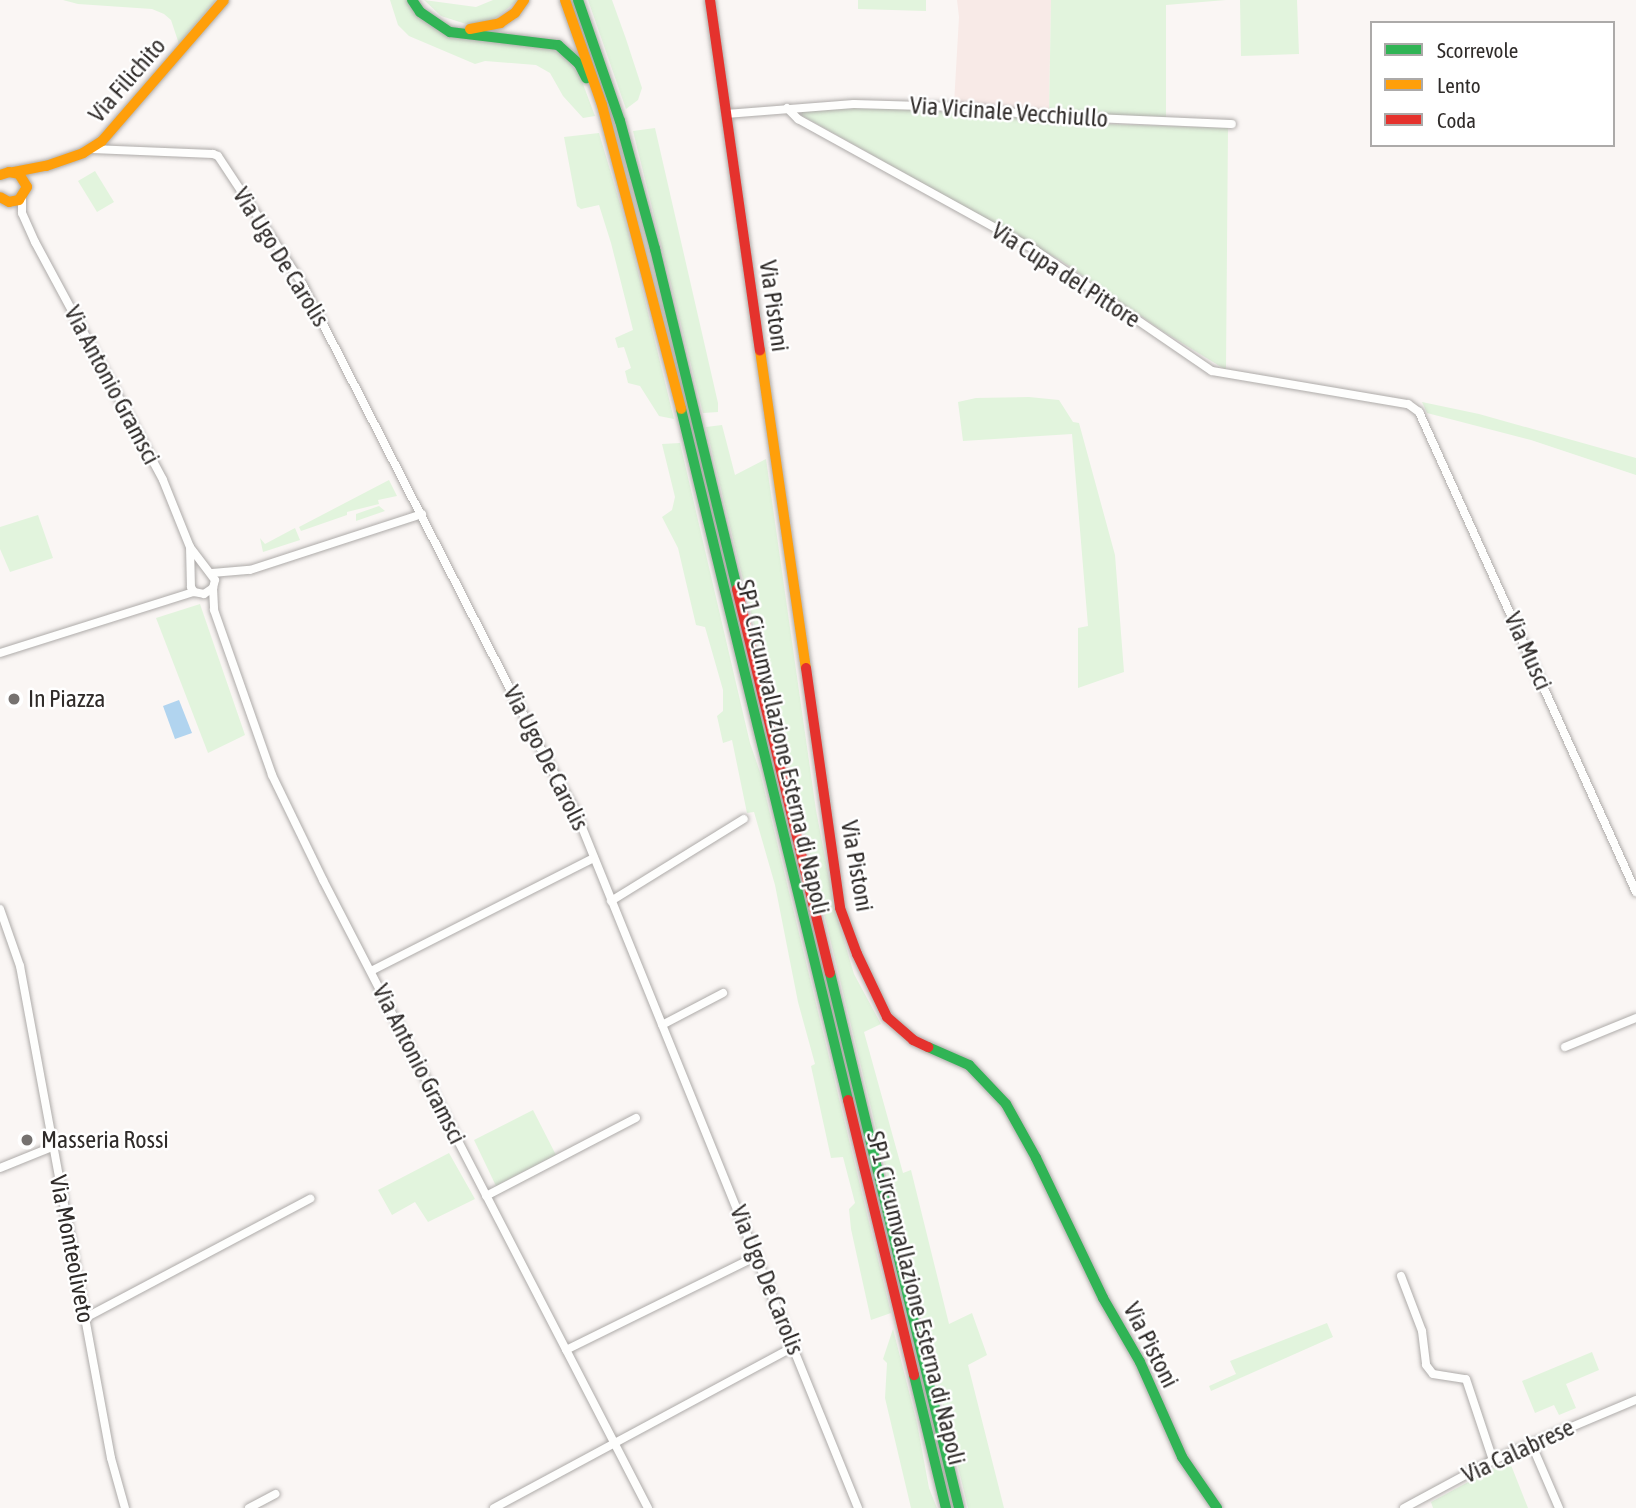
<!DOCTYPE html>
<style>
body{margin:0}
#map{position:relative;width:1636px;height:1508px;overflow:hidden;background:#faf6f4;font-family:"Asap Condensed",sans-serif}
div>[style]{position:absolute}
.industrial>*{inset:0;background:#f8eae7}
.green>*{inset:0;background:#e2f4dd}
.water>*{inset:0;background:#b1d4ef}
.roads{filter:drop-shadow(0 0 2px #aeaba9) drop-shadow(0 0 2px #aeaba9)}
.street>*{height:8px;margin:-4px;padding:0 4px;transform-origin:4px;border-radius:4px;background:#fefefd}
.fast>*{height:10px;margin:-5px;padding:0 5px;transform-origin:5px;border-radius:5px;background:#30b455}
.slow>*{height:10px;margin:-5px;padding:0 5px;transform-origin:5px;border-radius:5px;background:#ff9f0a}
.jam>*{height:10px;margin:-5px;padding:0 5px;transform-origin:5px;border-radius:5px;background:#e5322d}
.dots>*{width:19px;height:19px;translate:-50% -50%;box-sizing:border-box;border:4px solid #fff;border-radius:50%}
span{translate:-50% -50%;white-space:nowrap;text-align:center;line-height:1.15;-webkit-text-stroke:5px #fff;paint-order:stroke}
.street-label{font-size:24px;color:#2f2b29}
.poi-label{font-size:24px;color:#2f2b29}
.left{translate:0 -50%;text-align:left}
.legend{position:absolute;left:1370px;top:21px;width:245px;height:126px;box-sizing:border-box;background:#fff;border:2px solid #acaaa9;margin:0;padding:9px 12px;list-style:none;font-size:21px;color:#2f2b29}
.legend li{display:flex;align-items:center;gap:14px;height:35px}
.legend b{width:35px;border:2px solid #acaaa9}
</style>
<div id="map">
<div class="industrial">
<div style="clip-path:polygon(957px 0,1051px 0,1049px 113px,954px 104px,959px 17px)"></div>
</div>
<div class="green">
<div style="clip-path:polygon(63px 0,216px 0,179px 44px,171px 20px,164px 14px,152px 9px,78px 4px)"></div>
<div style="clip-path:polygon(390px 0,407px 0,423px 21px,553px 50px,565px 57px,580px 76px,595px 116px,583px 118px,563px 96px,550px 73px,536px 65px,485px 61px,475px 64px,409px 36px,398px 25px)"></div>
<div style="clip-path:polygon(424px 0,476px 7px,493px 0,518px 0,492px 21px,466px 24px,441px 16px)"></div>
<div style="clip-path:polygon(588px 0,612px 0,626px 39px,642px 88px,638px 100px,626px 109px)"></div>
<div style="clip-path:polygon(858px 0,926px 0,926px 11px,858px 9px)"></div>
<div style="clip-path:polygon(1051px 0,1226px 0,1166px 5px,1166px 117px,1049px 113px)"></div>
<div style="clip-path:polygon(1240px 0,1297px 0,1299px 54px,1241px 56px)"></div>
<div style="clip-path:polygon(833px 108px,911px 109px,1076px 123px,1228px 128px,1226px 370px,1164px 332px,1060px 260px,801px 115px,802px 112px)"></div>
<div style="clip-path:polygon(655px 128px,718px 403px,718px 412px,703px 413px,633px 131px)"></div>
<div style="clip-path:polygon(599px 133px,627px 227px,674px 419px,659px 416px,640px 386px,628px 383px,625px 371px,631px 368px,624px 347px,618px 348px,615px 338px,633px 330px,611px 243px,599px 205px,581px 209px,577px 206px,564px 137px)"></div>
<div style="clip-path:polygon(95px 171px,114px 202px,97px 212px,78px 181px)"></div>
<div style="clip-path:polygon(1029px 397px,1059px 400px,1073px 422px,1079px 423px,1115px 555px,1124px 672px,1078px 688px,1078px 628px,1088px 626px,1072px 434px,963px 441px,958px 402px,976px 398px)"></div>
<div style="clip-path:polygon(1422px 402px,1479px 414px,1636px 458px,1636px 475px,1531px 440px,1427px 413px)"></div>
<div style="clip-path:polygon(722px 425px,735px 475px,766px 459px,816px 810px,835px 910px,854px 974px,881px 1024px,864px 1032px,903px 1173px,911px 1170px,949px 1324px,972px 1313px,987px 1355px,968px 1365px,1004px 1508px,968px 1508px,706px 427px)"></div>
<div style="clip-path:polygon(680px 443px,750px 743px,760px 772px,891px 1313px,871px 1320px,851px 1229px,849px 1209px,855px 1203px,843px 1157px,831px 1158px,811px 1066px,815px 1064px,798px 1002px,775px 885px,754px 812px,747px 813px,732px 740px,723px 743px,717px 716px,723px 711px,723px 690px,705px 627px,696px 625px,678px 548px,662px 517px,672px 510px,675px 497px,662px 444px)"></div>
<div style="clip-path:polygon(389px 480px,397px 496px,378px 500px,379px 504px,347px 512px,347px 515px,301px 531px,299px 527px)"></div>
<div style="clip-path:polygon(379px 506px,385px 511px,356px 521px,356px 514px)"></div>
<div style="clip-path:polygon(38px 515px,53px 558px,10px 572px,0 549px,0 527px)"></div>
<div style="clip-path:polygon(295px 528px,300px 540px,263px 552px,260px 538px,265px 544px)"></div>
<div style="clip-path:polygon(200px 604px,245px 735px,208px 753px,156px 618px)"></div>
<div style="clip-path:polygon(533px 1110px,556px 1155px,496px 1186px,474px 1140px)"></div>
<div style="clip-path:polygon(449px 1153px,475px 1199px,428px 1222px,415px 1202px,392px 1215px,378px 1190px)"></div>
<div style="clip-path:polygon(1327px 1323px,1333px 1337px,1211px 1391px,1209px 1386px,1236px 1374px,1230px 1361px)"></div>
<div style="clip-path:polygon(893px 1329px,917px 1423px,929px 1488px,937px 1508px,911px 1508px,885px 1398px,887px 1363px,883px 1359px)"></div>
<div style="clip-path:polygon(1592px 1352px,1599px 1370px,1566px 1384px,1576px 1408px,1559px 1415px,1554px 1405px,1535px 1413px,1522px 1381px)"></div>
<div style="clip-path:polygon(1509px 1460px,1528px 1508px,1433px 1508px,1431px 1502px)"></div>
</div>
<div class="water">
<div style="clip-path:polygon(179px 700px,192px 733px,175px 739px,163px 706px)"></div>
</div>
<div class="roads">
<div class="street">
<div style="left:787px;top:108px;width:16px;rotate:45deg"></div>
<div style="left:798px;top:119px;width:271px;rotate:28.9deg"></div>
<div style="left:1035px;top:250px;width:214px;rotate:34.4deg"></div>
<div style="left:1212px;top:371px;width:199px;rotate:9.6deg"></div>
<div style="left:1408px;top:404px;width:14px;rotate:36deg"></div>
<div style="left:1419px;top:412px;width:527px;rotate:65.67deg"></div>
<div style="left:726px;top:114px;width:128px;rotate:-4.5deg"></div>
<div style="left:854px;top:104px;width:103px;rotate:1.7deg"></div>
<div style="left:957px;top:107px;width:90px;rotate:5.7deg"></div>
<div style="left:1047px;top:116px;width:185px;rotate:2.5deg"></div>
<div style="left:92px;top:149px;width:121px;rotate:2.4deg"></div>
<div style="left:213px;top:154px;width:5px;rotate:22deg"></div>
<div style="left:218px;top:156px;width:154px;rotate:56.6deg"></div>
<div style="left:303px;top:285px;width:528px;rotate:62.85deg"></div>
<div style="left:544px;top:755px;width:63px;rotate:60.6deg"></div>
<div style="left:575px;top:810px;width:753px;rotate:67.93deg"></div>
<div style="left:22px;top:198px;width:15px;rotate:90deg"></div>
<div style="left:22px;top:213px;width:32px;rotate:66deg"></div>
<div style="left:35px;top:242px;width:270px;rotate:61.7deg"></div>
<div style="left:163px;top:480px;width:72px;rotate:68.1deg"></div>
<div style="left:190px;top:547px;width:40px;rotate:88.6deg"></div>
<div style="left:191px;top:587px;width:6px;rotate:59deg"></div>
<div style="left:194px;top:592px;width:10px;rotate:11deg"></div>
<div style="left:204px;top:594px;width:11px;rotate:-34deg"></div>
<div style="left:213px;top:588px;width:8px;rotate:-76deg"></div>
<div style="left:215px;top:580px;width:41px;rotate:-127.1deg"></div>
<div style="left:212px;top:573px;width:38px;rotate:-5deg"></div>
<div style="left:250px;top:570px;width:181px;rotate:-18deg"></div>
<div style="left:213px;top:588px;width:22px;rotate:87deg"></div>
<div style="left:214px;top:610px;width:175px;rotate:70.6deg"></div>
<div style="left:272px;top:775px;width:117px;rotate:64.1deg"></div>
<div style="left:323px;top:880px;width:707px;rotate:62.64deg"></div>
<div style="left:0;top:653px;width:203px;rotate:-17.5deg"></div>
<div style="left:611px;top:901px;width:156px;rotate:-31.7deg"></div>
<div style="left:0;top:909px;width:60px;rotate:70.7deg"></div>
<div style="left:20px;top:966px;width:500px;rotate:79.52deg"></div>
<div style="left:111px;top:1458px;width:52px;rotate:74.4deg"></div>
<div style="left:371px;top:971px;width:250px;rotate:-26.9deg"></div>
<div style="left:662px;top:1025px;width:69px;rotate:-27.7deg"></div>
<div style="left:1565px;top:1047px;width:77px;rotate:-22.2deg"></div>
<div style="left:0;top:1168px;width:56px;rotate:-22deg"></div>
<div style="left:486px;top:1196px;width:169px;rotate:-27.5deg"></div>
<div style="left:1401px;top:1276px;width:59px;rotate:69.1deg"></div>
<div style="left:1422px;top:1331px;width:34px;rotate:83deg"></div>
<div style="left:1426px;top:1365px;width:11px;rotate:52deg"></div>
<div style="left:1433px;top:1374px;width:33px;rotate:9deg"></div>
<div style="left:1466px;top:1379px;width:85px;rotate:71.6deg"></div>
<div style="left:85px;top:1318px;width:255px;rotate:-27.9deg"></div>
<div style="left:566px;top:1350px;width:213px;rotate:-26.2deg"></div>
<div style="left:1531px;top:1443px;width:71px;rotate:66.7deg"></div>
<div style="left:249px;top:1508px;width:30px;rotate:-28deg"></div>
<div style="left:494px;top:1508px;width:334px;rotate:-28.3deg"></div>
<div style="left:1404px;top:1508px;width:101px;rotate:-28.3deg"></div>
<div style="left:1493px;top:1460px;width:155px;rotate:-22.8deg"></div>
</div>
<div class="fast">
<div style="left:412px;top:0;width:14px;rotate:56deg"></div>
<div style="left:420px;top:12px;width:36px;rotate:34deg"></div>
<div style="left:450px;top:32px;width:109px;rotate:6.9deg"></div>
<div style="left:558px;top:45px;width:28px;rotate:42deg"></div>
<div style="left:579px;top:64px;width:16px;rotate:63deg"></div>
<div style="left:578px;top:0;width:128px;rotate:70.9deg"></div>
<div style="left:620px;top:121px;width:133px;rotate:74.7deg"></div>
<div style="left:655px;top:249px;width:350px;rotate:76.4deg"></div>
<div style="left:681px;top:409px;width:711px;rotate:76.41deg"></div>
<div style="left:830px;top:973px;width:550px;rotate:76.44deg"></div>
<div style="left:928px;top:1047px;width:45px;rotate:23.7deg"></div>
<div style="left:969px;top:1065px;width:54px;rotate:46.5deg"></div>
<div style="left:1006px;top:1104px;width:62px;rotate:60.9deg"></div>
<div style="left:1036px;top:1158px;width:155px;rotate:64.4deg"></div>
<div style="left:1103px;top:1298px;width:74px;rotate:60deg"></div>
<div style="left:1140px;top:1362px;width:104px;rotate:66.1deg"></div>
<div style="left:1182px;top:1457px;width:62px;rotate:55.5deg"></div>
<div style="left:914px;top:1375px;width:137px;rotate:76.5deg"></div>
</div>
<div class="slow">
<div style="left:565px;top:0;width:111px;rotate:70.6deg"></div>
<div style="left:602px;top:105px;width:314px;rotate:75.4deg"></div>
<div style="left:470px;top:29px;width:31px;rotate:-11deg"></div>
<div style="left:500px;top:23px;width:18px;rotate:-34deg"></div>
<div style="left:515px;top:13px;width:16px;rotate:-55deg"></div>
<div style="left:14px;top:172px;width:33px;rotate:-11deg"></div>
<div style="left:46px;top:166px;width:39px;rotate:-19deg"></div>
<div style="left:83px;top:153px;width:22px;rotate:-32deg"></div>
<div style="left:102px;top:141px;width:186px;rotate:-49.1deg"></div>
<div style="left:0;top:175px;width:9px;rotate:-18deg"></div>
<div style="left:9px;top:172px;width:10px;rotate:11deg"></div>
<div style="left:19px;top:174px;width:15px;rotate:58deg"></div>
<div style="left:27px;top:187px;width:15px;rotate:122deg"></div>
<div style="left:19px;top:200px;width:10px;rotate:169deg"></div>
<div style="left:9px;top:202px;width:10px;rotate:-151deg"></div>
<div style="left:760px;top:350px;width:321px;rotate:81.8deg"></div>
</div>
<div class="jam">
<div style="left:710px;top:0;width:354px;rotate:81.9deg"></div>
<div style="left:737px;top:589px;width:395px;rotate:76.4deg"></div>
<div style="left:806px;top:668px;width:242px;rotate:81.9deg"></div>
<div style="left:840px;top:908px;width:49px;rotate:69.7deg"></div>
<div style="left:857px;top:954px;width:70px;rotate:64.5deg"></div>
<div style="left:887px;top:1017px;width:35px;rotate:41deg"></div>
<div style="left:913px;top:1040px;width:17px;rotate:25deg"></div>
<div style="left:848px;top:1100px;width:283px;rotate:76.5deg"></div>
</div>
</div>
<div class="dots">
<div style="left:14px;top:699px;background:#767270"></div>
<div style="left:27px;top:1140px;background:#767270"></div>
</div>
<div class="street-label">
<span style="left:127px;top:80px;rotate:-49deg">Via Filichito</span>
<span style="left:1009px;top:112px;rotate:4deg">Via Vicinale Vecchiullo</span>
<span style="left:281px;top:257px;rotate:58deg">Via Ugo De Carolis</span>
<span style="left:1066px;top:275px;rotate:33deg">Via Cupa del Pittore</span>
<span style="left:774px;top:306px;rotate:82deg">Via Pistoni</span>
<span style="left:112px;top:385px;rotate:62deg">Via Antonio Gramsci</span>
<span style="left:1528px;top:651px;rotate:66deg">Via Musci</span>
<span style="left:783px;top:747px;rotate:77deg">SP1 Circumvallazione Esterna di Napoli</span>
<span style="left:546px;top:758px;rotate:63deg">Via Ugo De Carolis</span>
<span style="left:857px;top:866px;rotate:80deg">Via Pistoni</span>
<span style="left:419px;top:1064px;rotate:63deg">Via Antonio Gramsci</span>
<span style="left:72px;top:1249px;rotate:79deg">Via Monteoliveto</span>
<span style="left:767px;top:1280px;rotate:68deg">Via Ugo De Carolis</span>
<span style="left:916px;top:1298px;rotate:76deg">SP1 Circumvallazione Esterna di Napoli</span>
<span style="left:1151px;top:1345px;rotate:63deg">Via Pistoni</span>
<span style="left:1518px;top:1451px;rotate:-25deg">Via Calabrese</span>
</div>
<div class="poi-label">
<span class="left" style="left:28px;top:699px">In Piazza</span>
<span class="left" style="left:41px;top:1140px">Masseria Rossi</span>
</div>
<ul class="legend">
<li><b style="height:9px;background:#30b455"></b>Scorrevole</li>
<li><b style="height:9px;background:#ff9f0a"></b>Lento</li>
<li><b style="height:9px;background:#e5322d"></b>Coda</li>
</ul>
</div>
